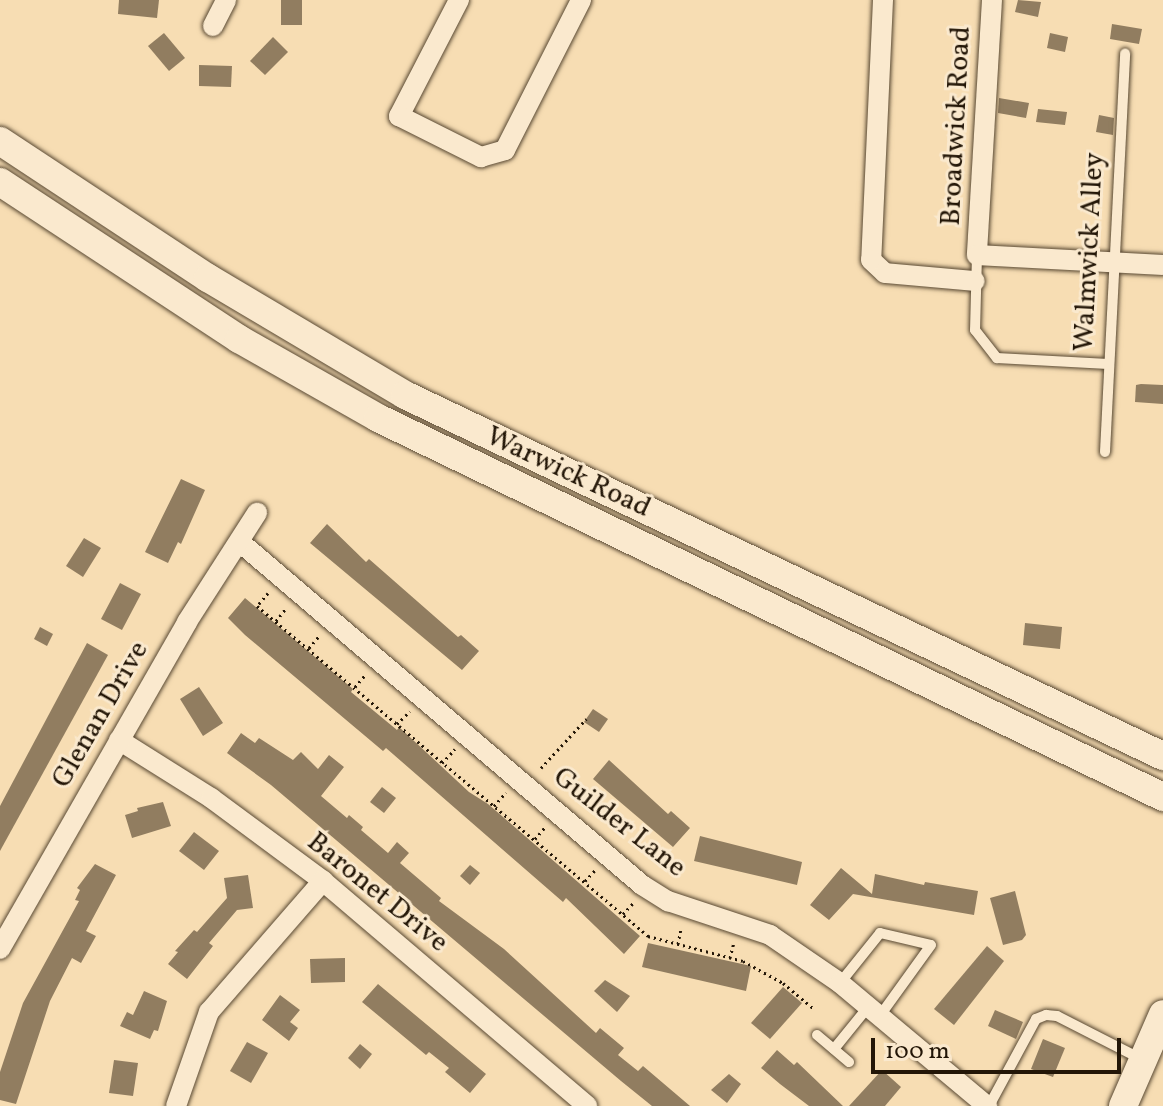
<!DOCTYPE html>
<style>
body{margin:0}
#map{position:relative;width:1163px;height:1106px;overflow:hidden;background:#f7ddb3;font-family:Vollkorn,serif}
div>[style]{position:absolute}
.building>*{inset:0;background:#917d60}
.path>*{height:3px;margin-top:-1.5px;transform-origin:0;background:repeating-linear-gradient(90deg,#231607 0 2px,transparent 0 6px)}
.roads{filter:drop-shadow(0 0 2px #584832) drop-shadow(0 0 2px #584832)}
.lane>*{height:10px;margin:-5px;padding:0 5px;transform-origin:5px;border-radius:5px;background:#fae9ce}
.street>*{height:20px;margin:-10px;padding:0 10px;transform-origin:10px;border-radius:10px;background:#fae9ce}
.secondary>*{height:28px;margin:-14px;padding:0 14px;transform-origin:14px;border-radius:14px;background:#fae9ce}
span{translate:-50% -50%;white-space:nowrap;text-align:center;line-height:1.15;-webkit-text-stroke:6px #fae9ce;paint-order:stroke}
.street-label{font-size:28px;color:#231607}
.scale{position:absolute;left:871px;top:1038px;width:250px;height:36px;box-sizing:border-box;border:4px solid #231607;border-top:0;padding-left:10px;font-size:24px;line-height:28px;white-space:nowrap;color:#231607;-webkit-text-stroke:6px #fae9ce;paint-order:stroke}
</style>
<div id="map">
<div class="building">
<div style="clip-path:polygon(119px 0,159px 0,157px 18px,118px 14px)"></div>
<div style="clip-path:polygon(281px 0,302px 0,302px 25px,281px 25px)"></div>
<div style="clip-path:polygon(1018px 0,1041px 2px,1038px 17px,1015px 12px)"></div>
<div style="clip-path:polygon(1112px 24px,1142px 29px,1139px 44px,1110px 39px)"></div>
<div style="clip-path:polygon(164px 33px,185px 58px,169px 71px,148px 46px)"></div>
<div style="clip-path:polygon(1050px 33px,1068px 37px,1065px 52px,1047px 48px)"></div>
<div style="clip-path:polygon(273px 37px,288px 52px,265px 75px,250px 61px)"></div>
<div style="clip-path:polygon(199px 65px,232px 66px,231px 87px,199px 86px)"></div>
<div style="clip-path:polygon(999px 98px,1029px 103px,1026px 118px,998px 113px)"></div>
<div style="clip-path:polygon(1038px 109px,1067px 112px,1065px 125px,1036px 122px)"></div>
<div style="clip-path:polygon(1099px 115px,1114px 118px,1113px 135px,1096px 132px)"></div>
<div style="clip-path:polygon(1141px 384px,1163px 385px,1163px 404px,1135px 402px,1136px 385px)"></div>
<div style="clip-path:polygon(181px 479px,205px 490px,181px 544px,178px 542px,168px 563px,145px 552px)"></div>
<div style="clip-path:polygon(327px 524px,366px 562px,369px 559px,458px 637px,461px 635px,479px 651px,462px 670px,310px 543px)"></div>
<div style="clip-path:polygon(84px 538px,101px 548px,83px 577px,66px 566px)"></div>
<div style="clip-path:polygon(120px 583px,141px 594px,122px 630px,101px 619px)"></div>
<div style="clip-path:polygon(245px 598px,353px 689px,351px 692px,397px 730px,399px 727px,469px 792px,488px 804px,640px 936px,624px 954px,566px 898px,563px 902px,386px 748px,383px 751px,245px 635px,228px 618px)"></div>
<div style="clip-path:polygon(1025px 623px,1062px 627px,1060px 649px,1023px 645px)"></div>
<div style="clip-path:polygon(40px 627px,53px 634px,47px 646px,34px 639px)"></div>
<div style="clip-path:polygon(87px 643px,108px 655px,0 851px,0 806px)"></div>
<div style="clip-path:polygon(199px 687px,223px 723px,203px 736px,180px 699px)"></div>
<div style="clip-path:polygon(593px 709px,608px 719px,599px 732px,584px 722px)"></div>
<div style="clip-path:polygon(241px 733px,255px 743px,259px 738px,293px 760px,301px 752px,318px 769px,329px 755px,344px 767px,321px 796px,347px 818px,349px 815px,363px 827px,361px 830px,388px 853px,397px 842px,409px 853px,400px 863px,441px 898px,439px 901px,504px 949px,596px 1033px,600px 1028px,624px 1048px,618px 1055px,638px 1071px,643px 1066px,690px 1106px,652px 1106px,621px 1081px,271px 785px,227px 753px)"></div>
<div style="clip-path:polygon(609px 760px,668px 814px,671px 811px,690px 828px,673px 847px,593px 779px)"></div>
<div style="clip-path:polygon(382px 787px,396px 798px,384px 813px,370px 802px)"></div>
<div style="clip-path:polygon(163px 802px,171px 826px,132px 838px,125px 815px,138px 811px,137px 808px)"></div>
<div style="clip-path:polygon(194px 832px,219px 851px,204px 870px,179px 851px)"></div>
<div style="clip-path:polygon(700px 836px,802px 862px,797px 885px,694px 861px)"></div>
<div style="clip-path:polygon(95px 864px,116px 875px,86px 931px,96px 936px,81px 963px,72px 958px,50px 1001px,16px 1104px,0 1100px,0 1072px,23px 1003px,79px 901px,75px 900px,80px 890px,77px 888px)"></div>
<div style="clip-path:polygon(470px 865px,480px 873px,470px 885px,460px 876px)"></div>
<div style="clip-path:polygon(841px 868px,872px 894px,875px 874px,924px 885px,925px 882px,978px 891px,974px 915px,853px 894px,829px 920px,810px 905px)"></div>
<div style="clip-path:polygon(248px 875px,253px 908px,237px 910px,209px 943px,213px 946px,187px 979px,168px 964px,178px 952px,175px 951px,194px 930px,197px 932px,227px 898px,224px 878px)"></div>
<div style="clip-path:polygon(1015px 891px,1026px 935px,1022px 940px,1003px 945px,990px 898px)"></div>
<div style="clip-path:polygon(648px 943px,751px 966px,746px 991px,642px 967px)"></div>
<div style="clip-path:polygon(987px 946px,1004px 961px,954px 1025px,934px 1009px)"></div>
<div style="clip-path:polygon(345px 958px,345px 982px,311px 983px,310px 959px)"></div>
<div style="clip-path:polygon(605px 980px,630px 996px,617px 1012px,594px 991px)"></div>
<div style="clip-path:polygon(378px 984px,486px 1074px,470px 1093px,445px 1072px,449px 1068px,429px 1052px,426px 1055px,362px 1002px)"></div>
<div style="clip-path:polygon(783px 987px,802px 1003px,770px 1039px,751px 1023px)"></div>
<div style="clip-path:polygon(144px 991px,167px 1001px,158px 1031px,154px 1030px,150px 1039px,120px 1026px,127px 1012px,133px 1015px)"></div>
<div style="clip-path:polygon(280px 995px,300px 1010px,290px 1022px,298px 1028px,289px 1041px,262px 1020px)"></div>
<div style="clip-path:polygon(995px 1010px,1023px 1022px,1016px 1039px,988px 1026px)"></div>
<div style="clip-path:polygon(1043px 1039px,1065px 1048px,1053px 1077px,1031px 1069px)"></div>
<div style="clip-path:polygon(247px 1042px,268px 1053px,251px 1083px,230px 1071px)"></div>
<div style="clip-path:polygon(360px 1044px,372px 1054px,360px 1069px,348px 1058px)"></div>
<div style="clip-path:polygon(777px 1050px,794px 1065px,797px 1062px,843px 1106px,809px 1106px,780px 1084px,761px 1068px)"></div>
<div style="clip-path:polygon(114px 1060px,138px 1063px,133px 1096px,109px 1093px)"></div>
<div style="clip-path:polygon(882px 1070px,901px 1087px,885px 1106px,849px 1106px)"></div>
<div style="clip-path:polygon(729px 1074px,741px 1084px,727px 1103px,711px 1090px)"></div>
</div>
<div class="path">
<div style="left:268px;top:593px;width:17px;rotate:130deg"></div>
<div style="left:257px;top:606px;width:512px;rotate:40.16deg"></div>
<div style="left:648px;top:936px;width:98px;rotate:14.7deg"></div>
<div style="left:743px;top:961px;width:46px;rotate:28.8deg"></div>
<div style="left:783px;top:983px;width:40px;rotate:40deg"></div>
<div style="left:276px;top:621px;width:16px;rotate:-52deg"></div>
<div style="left:309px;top:648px;width:16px;rotate:-50deg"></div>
<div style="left:355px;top:687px;width:17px;rotate:-50deg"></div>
<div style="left:397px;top:724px;width:18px;rotate:-45deg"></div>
<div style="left:442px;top:763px;width:19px;rotate:-47deg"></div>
<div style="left:541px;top:768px;width:67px;rotate:-47.4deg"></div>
<div style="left:494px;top:806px;width:18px;rotate:-49deg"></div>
<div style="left:535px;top:839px;width:17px;rotate:-50deg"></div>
<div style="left:585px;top:881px;width:16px;rotate:-47deg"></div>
<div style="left:623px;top:914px;width:16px;rotate:-47deg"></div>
<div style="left:678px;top:944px;width:16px;rotate:-79deg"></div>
<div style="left:730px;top:958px;width:16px;rotate:-76deg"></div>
</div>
<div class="roads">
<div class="lane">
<div style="left:977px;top:255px;width:75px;rotate:91.5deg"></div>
<div style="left:975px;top:330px;width:36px;rotate:52deg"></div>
<div style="left:997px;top:358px;width:111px;rotate:3.1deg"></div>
<div style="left:1105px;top:452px;width:399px;rotate:-87.1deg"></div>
<div style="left:840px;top:983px;width:64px;rotate:-51.3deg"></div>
<div style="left:880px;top:933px;width:52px;rotate:13.2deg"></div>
<div style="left:931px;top:945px;width:89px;rotate:125.8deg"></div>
<div style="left:817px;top:1035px;width:42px;rotate:40.2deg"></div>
<div style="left:834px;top:1049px;width:54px;rotate:-51deg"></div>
<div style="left:989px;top:1106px;width:99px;rotate:-61.6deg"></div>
<div style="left:1036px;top:1019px;width:11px;rotate:-22deg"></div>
<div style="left:1046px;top:1015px;width:11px;rotate:5deg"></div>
<div style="left:1057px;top:1016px;width:94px;rotate:27.1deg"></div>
</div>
<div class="street">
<div style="left:459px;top:0;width:131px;rotate:117.3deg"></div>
<div style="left:399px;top:116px;width:92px;rotate:26.6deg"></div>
<div style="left:481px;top:157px;width:25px;rotate:-16deg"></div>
<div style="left:505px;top:150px;width:168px;rotate:-63.1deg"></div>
<div style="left:883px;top:0;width:260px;rotate:92.6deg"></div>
<div style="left:871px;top:260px;width:19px;rotate:43deg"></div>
<div style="left:885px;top:273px;width:90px;rotate:5.1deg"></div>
<div style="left:992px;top:0;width:255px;rotate:93.4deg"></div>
<div style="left:977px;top:255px;width:186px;rotate:3.1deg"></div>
<div style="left:213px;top:26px;width:29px;rotate:-63deg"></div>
<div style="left:241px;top:543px;width:527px;rotate:40.46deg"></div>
<div style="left:642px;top:885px;width:31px;rotate:32deg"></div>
<div style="left:668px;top:901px;width:108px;rotate:18.4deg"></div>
<div style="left:770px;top:935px;width:85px;rotate:34.4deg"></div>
<div style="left:840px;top:983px;width:192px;rotate:39.9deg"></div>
<div style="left:119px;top:740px;width:109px;rotate:32.2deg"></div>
<div style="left:211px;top:798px;width:139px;rotate:36.5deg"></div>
<div style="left:323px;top:881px;width:347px;rotate:40.4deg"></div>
<div style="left:0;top:949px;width:377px;rotate:-60.2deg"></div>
<div style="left:187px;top:622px;width:130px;rotate:-57.3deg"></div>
<div style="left:176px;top:1106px;width:100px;rotate:-70.7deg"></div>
<div style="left:209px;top:1012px;width:174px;rotate:-49deg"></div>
</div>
<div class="secondary">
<div style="left:0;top:141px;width:249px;rotate:33.4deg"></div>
<div style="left:208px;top:278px;width:229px;rotate:30.7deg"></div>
<div style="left:405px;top:395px;width:840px;rotate:25.47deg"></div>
<div style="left:0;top:182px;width:286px;rotate:33.3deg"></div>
<div style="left:239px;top:339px;width:160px;rotate:29.6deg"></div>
<div style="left:378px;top:418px;width:872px;rotate:25.77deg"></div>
<div style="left:1123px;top:1106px;width:100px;rotate:-66.5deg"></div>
</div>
</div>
<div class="street-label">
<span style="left:957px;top:126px;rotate:-87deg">Broadwick Road</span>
<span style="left:1090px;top:252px;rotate:-87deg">Walmwick Alley</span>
<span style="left:568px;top:473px;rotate:25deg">Warwick Road</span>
<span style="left:101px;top:715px;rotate:-60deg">Glenan Drive</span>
<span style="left:619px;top:823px;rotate:38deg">Guilder Lane</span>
<span style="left:377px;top:893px;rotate:39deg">Baronet Drive</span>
</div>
<div class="scale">100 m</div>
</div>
